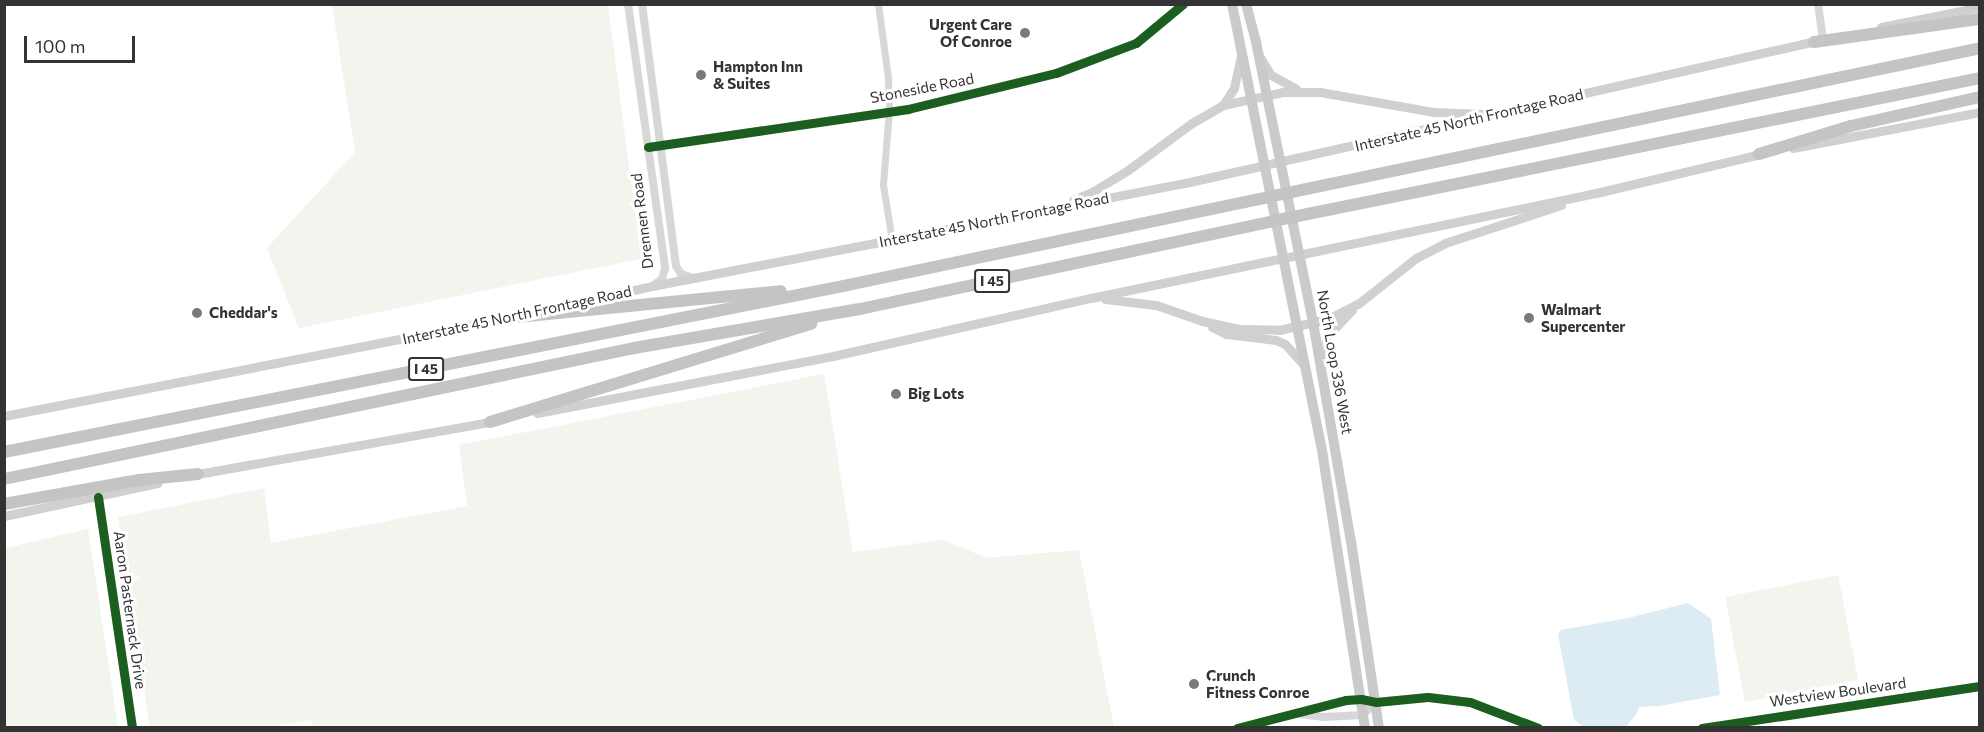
<!DOCTYPE html>
<style>
body{margin:0}
#map{position:relative;width:1984px;height:732px;overflow:hidden;background:#fff;font-family:Commissioner,sans-serif}
div>[style]{position:absolute}
.green>*{inset:0;background:#f1f5ed}
.water>*{inset:0;background:#ddebf3}
.minor>*{height:7px;margin:-3.5px;padding:0 3.5px;transform-origin:3.5px;border-radius:3.5px;background:#d7d7d7}
.tertiary>*{height:8px;margin:-4px;padding:0 4px;transform-origin:4px;border-radius:4px;background:#d7d7d7}
.secondary>*{height:9px;margin:-4.5px;padding:0 4.5px;transform-origin:4.5px;border-radius:4.5px;background:#d0d0d0}
.primary>*{height:10px;margin:-5px;padding:0 5px;transform-origin:5px;border-radius:5px;background:#cacaca}
.motorway>*{height:12px;margin:-6px;padding:0 6px;transform-origin:6px;border-radius:6px;background:#c4c4c4}
.cycleway>*{height:9px;margin:-4.5px;padding:0 4.5px;transform-origin:4.5px;border-radius:4.5px;background:#1b5e20}
.dots>*{width:16px;height:16px;translate:-50% -50%;box-sizing:border-box;border:3px solid #fff;border-radius:50%}
span{translate:-50% -50%;white-space:nowrap;text-align:center;line-height:1.15;-webkit-text-stroke:6px #fff;paint-order:stroke}
.shield-label span{padding:2px 4px;background:#fff;border:2px solid;border-radius:4px;-webkit-text-stroke-width:0}
.shield-label{font-size:14px;color:#333;font-weight:700}
.poi-label{font-size:15px;color:#333;font-weight:700}
.right{translate:-100% -50%;text-align:right}
.left{translate:0 -50%;text-align:left}
.street-label{font-size:15px;color:#333}
.frame{position:absolute;inset:0;border:6px solid #333;pointer-events:none}
.scale{position:absolute;left:24px;top:36px;width:111px;height:27px;box-sizing:border-box;border:3px solid #333;border-top:0;padding-left:8px;font-size:18px;line-height:21px;white-space:nowrap;color:#333;-webkit-text-stroke:4px #fff;paint-order:stroke}
</style>
<div id="map">
<div class="green">
<div style="clip-path:polygon(332px 5px,608px 5px,641px 259px,299px 328px,267px 248px,355px 152px)"></div>
<div style="clip-path:polygon(824px 374px,853px 552px,943px 540px,987px 558px,1079px 550px,1114px 727px,313px 728px,311px 720px,270px 727px,150px 727px,118px 517px,264px 488px,271px 543px,467px 506px,459px 445px)"></div>
<div style="clip-path:polygon(88px 529px,118px 727px,5px 727px,5px 548px)"></div>
<div style="clip-path:polygon(1838px 575px,1858px 680px,1745px 702px,1725px 597px)"></div>
</div>
<div class="water">
<div style="clip-path:polygon(1688px 603px,1711px 619px,1720px 695px,1659px 706px,1639px 707px,1637px 713px,1626px 727px,1583px 727px,1574px 720px,1558px 634px,1561px 630px,1628px 618px)"></div>
</div>
<div class="minor">
<div style="left:878px;top:4px;width:75px;rotate:82.3deg"></div>
<div style="left:888px;top:78px;width:32px;rotate:88deg"></div>
<div style="left:889px;top:110px;width:75px;rotate:94.6deg"></div>
<div style="left:883px;top:185px;width:56px;rotate:80.7deg"></div>
</div>
<div class="tertiary">
<div style="left:628px;top:4px;width:267px;rotate:82deg"></div>
<div style="left:665px;top:268px;width:11px;rotate:105deg"></div>
<div style="left:662px;top:279px;width:10px;rotate:143deg"></div>
<div style="left:642px;top:4px;width:264px;rotate:82.6deg"></div>
<div style="left:676px;top:266px;width:9px;rotate:58deg"></div>
<div style="left:681px;top:274px;width:14px;rotate:17deg"></div>
<div style="left:1818px;top:4px;width:36px;rotate:82deg"></div>
<div style="left:648px;top:147px;width:263px;rotate:-8.3deg"></div>
<div style="left:908px;top:109px;width:152px;rotate:-13.7deg"></div>
<div style="left:1056px;top:73px;width:85px;rotate:-20.6deg"></div>
<div style="left:1136px;top:43px;width:61px;rotate:-39.7deg"></div>
<div style="left:98px;top:497px;width:233px;rotate:81.6deg"></div>
<div style="left:1300px;top:714px;width:24px;rotate:7deg"></div>
<div style="left:1324px;top:717px;width:39px;rotate:-3deg"></div>
<div style="left:1363px;top:715px;width:18px;rotate:-45deg"></div>
<div style="left:1237px;top:728px;width:113px;rotate:-14.4deg"></div>
<div style="left:1346px;top:700px;width:15px;rotate:-4deg"></div>
<div style="left:1361px;top:699px;width:15px;rotate:11deg"></div>
<div style="left:1376px;top:702px;width:52px;rotate:-5.5deg"></div>
<div style="left:1428px;top:697px;width:42px;rotate:6.8deg"></div>
<div style="left:1470px;top:702px;width:73px;rotate:20.9deg"></div>
<div style="left:1702px;top:728px;width:281px;rotate:-8.6deg"></div>
</div>
<div class="secondary">
<div style="left:1881px;top:27px;width:101px;rotate:-11.4deg"></div>
<div style="left:1260px;top:57px;width:21px;rotate:59deg"></div>
<div style="left:1271px;top:75px;width:29px;rotate:29deg"></div>
<div style="left:1223px;top:105px;width:20px;rotate:-57deg"></div>
<div style="left:1234px;top:88px;width:33px;rotate:-78deg"></div>
<div style="left:1793px;top:148px;width:190px;rotate:-10.9deg"></div>
<div style="left:1073px;top:200px;width:21px;rotate:-23deg"></div>
<div style="left:1092px;top:192px;width:42px;rotate:-31.4deg"></div>
<div style="left:1128px;top:170px;width:79px;rotate:-36.3deg"></div>
<div style="left:1192px;top:123px;width:36px;rotate:-30deg"></div>
<div style="left:1223px;top:105px;width:61px;rotate:-12.2deg"></div>
<div style="left:1283px;top:92px;width:37px"></div>
<div style="left:1320px;top:92px;width:116px;rotate:10deg"></div>
<div style="left:1434px;top:112px;width:50px;rotate:2.3deg"></div>
<div style="left:1105px;top:299px;width:51px;rotate:6.7deg"></div>
<div style="left:1156px;top:305px;width:49px;rotate:19.2deg"></div>
<div style="left:1202px;top:321px;width:39px;rotate:12deg"></div>
<div style="left:1240px;top:329px;width:39px;rotate:1deg"></div>
<div style="left:1279px;top:330px;width:50px;rotate:-12.7deg"></div>
<div style="left:1328px;top:319px;width:34px;rotate:-27deg"></div>
<div style="left:1358px;top:304px;width:74px;rotate:-38.4deg"></div>
<div style="left:1416px;top:258px;width:33px;rotate:-27deg"></div>
<div style="left:1445px;top:243px;width:122px;rotate:-18.1deg"></div>
<div style="left:551px;top:309px;width:104px;rotate:-12.8deg"></div>
<div style="left:652px;top:286px;width:543px;rotate:-10.94deg"></div>
<div style="left:1185px;top:183px;width:651px;rotate:-12.69deg"></div>
<div style="left:1212px;top:327px;width:16px;rotate:27deg"></div>
<div style="left:1226px;top:334px;width:50px;rotate:6.8deg"></div>
<div style="left:1276px;top:340px;width:10px;rotate:24deg"></div>
<div style="left:1285px;top:344px;width:30px;rotate:48deg"></div>
<div style="left:1321px;top:360px;width:25px;rotate:-76deg"></div>
<div style="left:1327px;top:336px;width:36px;rotate:-46deg"></div>
<div style="left:537px;top:413px;width:301px;rotate:-10.9deg"></div>
<div style="left:833px;top:356px;width:264px;rotate:-12.7deg"></div>
<div style="left:1091px;top:298px;width:516px;rotate:-11.75deg"></div>
<div style="left:1596px;top:193px;width:174px;rotate:-13.3deg"></div>
<div style="left:4px;top:416px;width:529px;rotate:-11.01deg"></div>
<div style="left:192px;top:475px;width:307px;rotate:-10.1deg"></div>
<div style="left:4px;top:516px;width:157px;rotate:-12.1deg"></div>
</div>
<div class="primary">
<div style="left:1232px;top:4px;width:462px;rotate:78.6deg"></div>
<div style="left:1323px;top:457px;width:274px;rotate:81.2deg"></div>
<div style="left:1246px;top:4px;width:39px;rotate:75deg"></div>
<div style="left:1256px;top:42px;width:286px;rotate:78.5deg"></div>
<div style="left:1313px;top:322px;width:222px;rotate:80.2deg"></div>
<div style="left:1351px;top:541px;width:189px;rotate:81.5deg"></div>
</div>
<div class="motorway">
<div style="left:1814px;top:42px;width:168px;rotate:-7.9deg"></div>
<div style="left:1759px;top:154px;width:96px;rotate:-16.9deg"></div>
<div style="left:1851px;top:126px;width:132px;rotate:-12.7deg"></div>
<div style="left:517px;top:317px;width:265px;rotate:-5.6deg"></div>
<div style="left:490px;top:422px;width:336px;rotate:-17deg"></div>
<div style="left:4px;top:452px;width:860px;rotate:-11.19deg"></div>
<div style="left:848px;top:285px;width:1157px;rotate:-11.82deg"></div>
<div style="left:4px;top:479px;width:643px;rotate:-11.75deg"></div>
<div style="left:634px;top:348px;width:229px;rotate:-9.8deg"></div>
<div style="left:860px;top:309px;width:422px;rotate:-12deg"></div>
<div style="left:1273px;top:221px;width:721px;rotate:-11.43deg"></div>
<div style="left:4px;top:504px;width:137px;rotate:-10.1deg"></div>
<div style="left:139px;top:480px;width:59px;rotate:-5.8deg"></div>
</div>
<div class="cycleway">
<div style="left:648px;top:147px;width:263px;rotate:-8.3deg"></div>
<div style="left:908px;top:109px;width:152px;rotate:-13.7deg"></div>
<div style="left:1056px;top:73px;width:85px;rotate:-20.6deg"></div>
<div style="left:1136px;top:43px;width:61px;rotate:-39.7deg"></div>
<div style="left:98px;top:497px;width:233px;rotate:81.6deg"></div>
<div style="left:1237px;top:728px;width:113px;rotate:-14.4deg"></div>
<div style="left:1346px;top:700px;width:15px;rotate:-4deg"></div>
<div style="left:1361px;top:699px;width:15px;rotate:11deg"></div>
<div style="left:1376px;top:702px;width:52px;rotate:-5.5deg"></div>
<div style="left:1428px;top:697px;width:42px;rotate:6.8deg"></div>
<div style="left:1470px;top:702px;width:73px;rotate:20.9deg"></div>
<div style="left:1702px;top:728px;width:281px;rotate:-8.6deg"></div>
</div>
<div class="dots">
<div style="left:1025px;top:33px;background:#7a7a7a"></div>
<div style="left:701px;top:75px;background:#7a7a7a"></div>
<div style="left:197px;top:313px;background:#7a7a7a"></div>
<div style="left:1529px;top:318px;background:#7a7a7a"></div>
<div style="left:896px;top:394px;background:#7a7a7a"></div>
<div style="left:1194px;top:684px;background:#7a7a7a"></div>
</div>
<div class="shield-label">
<span style="left:992px;top:281px">I 45</span>
<span style="left:426px;top:369px">I 45</span>
</div>
<div class="poi-label">
<span class="right" style="left:1012px;top:33px">Urgent Care<br>Of Conroe</span>
<span class="left" style="left:713px;top:75px">Hampton Inn<br>&amp; Suites</span>
<span class="left" style="left:1541px;top:318px">Walmart<br>Supercenter</span>
<span class="left" style="left:209px;top:313px">Cheddar's</span>
<span class="left" style="left:908px;top:394px">Big Lots</span>
<span class="left" style="left:1206px;top:684px">Crunch<br>Fitness Conroe</span>
</div>
<div class="street-label">
<span style="left:922px;top:88px;rotate:-11deg">Stoneside Road</span>
<span style="left:1469px;top:120px;rotate:-13deg">Interstate 45 North Frontage Road</span>
<span style="left:994px;top:220px;rotate:-11deg">Interstate 45 North Frontage Road</span>
<span style="left:642px;top:221px;rotate:-97deg">Drennen Road</span>
<span style="left:517px;top:315px;rotate:-12deg">Interstate 45 North Frontage Road</span>
<span style="left:1335px;top:362px;rotate:80deg">North Loop 336 West</span>
<span style="left:130px;top:610px;rotate:82deg">Aaron Pasternack Drive</span>
<span style="left:1838px;top:692px;rotate:-8deg">Westview Boulevard</span>
</div>
<div class="frame"></div>
<div class="scale">100 m</div>
</div>
